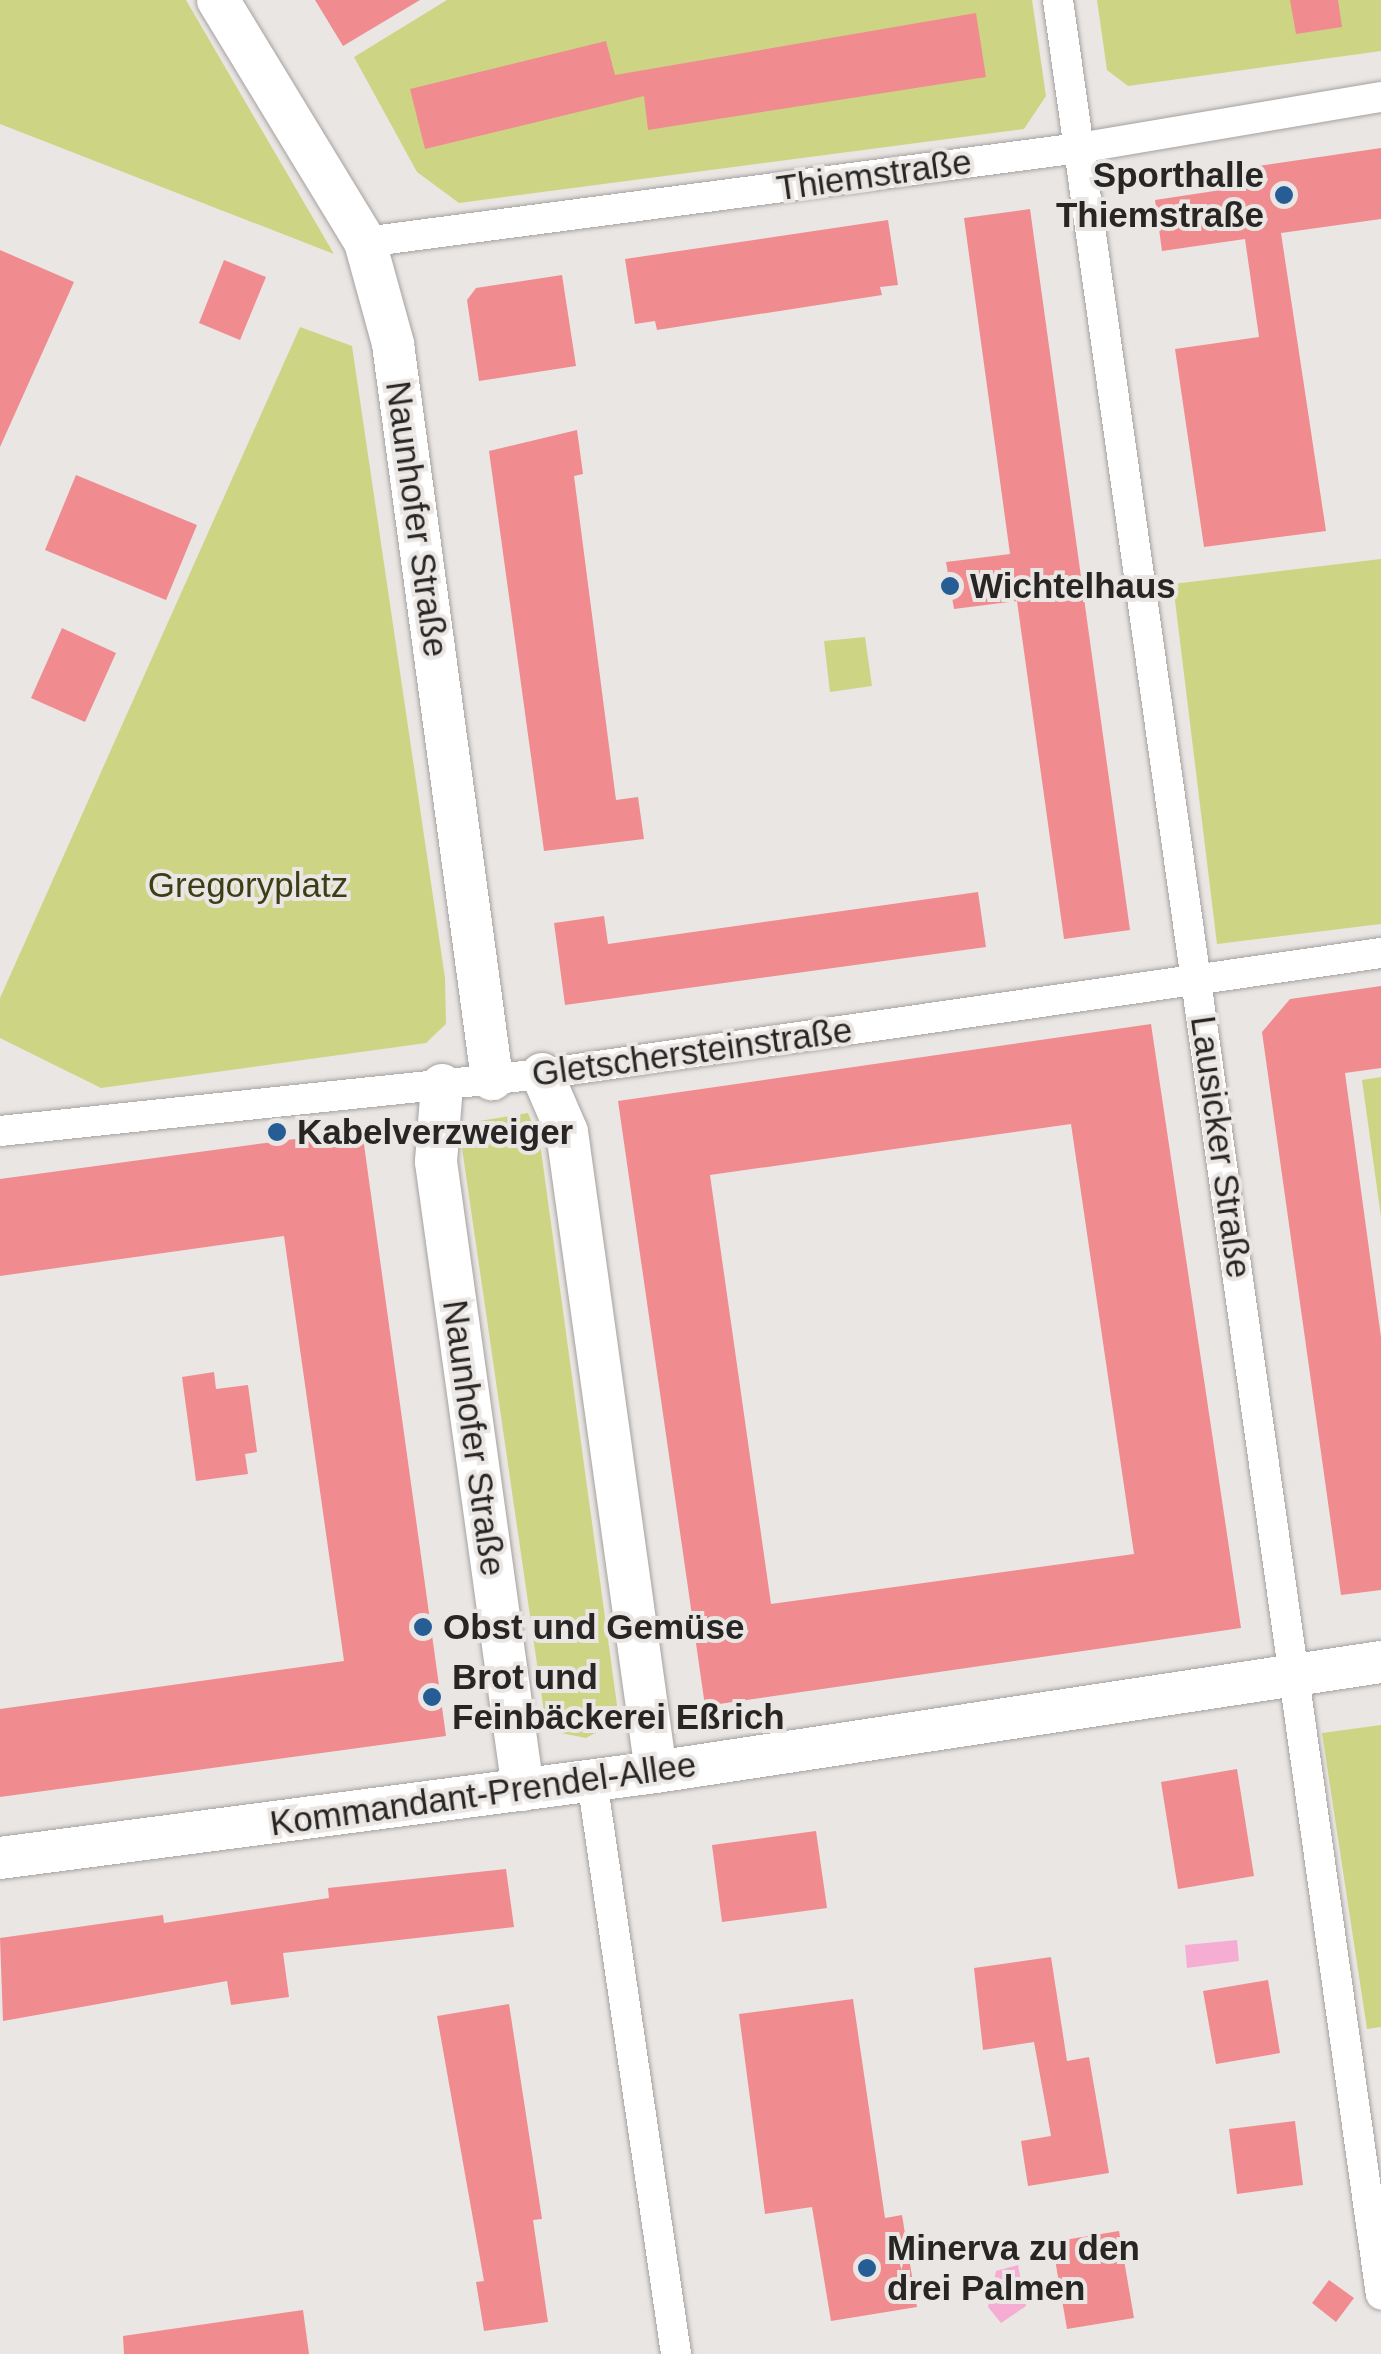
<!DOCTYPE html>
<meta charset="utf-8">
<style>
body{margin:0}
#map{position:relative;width:1381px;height:2354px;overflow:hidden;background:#eae6e4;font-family:Arial,sans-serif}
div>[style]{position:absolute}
.green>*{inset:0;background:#cdd584}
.water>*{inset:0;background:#f6add3}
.building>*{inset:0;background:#f08c8f}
.roads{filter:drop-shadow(0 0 2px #a4a19f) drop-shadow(0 0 2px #a4a19f)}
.street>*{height:30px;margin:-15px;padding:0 15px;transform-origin:15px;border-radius:15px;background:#fff}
.secondary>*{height:42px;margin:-21px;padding:0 21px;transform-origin:21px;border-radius:21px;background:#fff}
.dots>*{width:28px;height:28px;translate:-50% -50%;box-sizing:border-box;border:5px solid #eae6e4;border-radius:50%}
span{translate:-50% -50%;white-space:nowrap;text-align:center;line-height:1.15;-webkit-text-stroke:8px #eae6e4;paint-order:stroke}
.street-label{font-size:35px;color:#272625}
.poi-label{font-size:35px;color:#272625;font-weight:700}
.right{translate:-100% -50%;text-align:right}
.left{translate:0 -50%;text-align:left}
.park-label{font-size:35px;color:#3b3f16}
</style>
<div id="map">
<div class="green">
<div style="clip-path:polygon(0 0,186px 0,334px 254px,0 124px)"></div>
<div style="clip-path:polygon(447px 0,1032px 0,1046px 96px,1024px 129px,459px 203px,417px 172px,354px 57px)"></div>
<div style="clip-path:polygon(1097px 0,1381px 0,1381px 51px,1128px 86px,1107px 70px)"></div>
<div style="clip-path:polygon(300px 327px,352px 346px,445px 978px,446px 1024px,426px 1043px,101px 1088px,0 1038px,0 998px)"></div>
<div style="clip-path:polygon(1381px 559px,1381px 924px,1217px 944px,1173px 584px)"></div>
<div style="clip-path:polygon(865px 637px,872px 686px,830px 692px,824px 641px)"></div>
<div style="clip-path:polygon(1381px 1077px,1381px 1217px,1362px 1080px)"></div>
<div style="clip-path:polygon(528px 1113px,540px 1143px,617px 1705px,610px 1725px,586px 1738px,561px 1733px,544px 1712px,462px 1148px,467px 1123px)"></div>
<div style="clip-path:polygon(1381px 1725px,1381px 2027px,1367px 2029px,1322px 1733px)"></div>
</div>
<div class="water">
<div style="clip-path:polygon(1237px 1940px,1239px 1961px,1187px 1968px,1185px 1945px)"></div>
<div style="clip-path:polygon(1018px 2265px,1026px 2306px,1001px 2323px,988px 2307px,996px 2271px)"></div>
</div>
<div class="building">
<div style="clip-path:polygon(315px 0,420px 0,343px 46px)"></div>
<div style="clip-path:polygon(1290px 0,1338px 0,1342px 27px,1296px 34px)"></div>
<div style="clip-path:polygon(976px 13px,986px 77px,648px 130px,644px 96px,425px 149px,410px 89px,606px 41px,615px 75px)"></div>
<div style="clip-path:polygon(1381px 148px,1381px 219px,1281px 233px,1326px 531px,1204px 547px,1175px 349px,1259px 337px,1245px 239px,1162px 251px,1155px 200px,1221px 190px,1218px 172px)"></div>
<div style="clip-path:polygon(1030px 209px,1130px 930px,1064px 939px,1017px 601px,954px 609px,946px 562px,1010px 554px,964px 218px)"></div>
<div style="clip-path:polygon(888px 220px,898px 285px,880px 287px,882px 295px,657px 330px,655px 321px,635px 324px,625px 259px)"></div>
<div style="clip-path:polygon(0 250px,74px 282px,0 447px)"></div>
<div style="clip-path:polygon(224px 260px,266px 277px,240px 340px,199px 323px)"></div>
<div style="clip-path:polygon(562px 275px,576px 366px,479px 381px,467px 300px,476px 288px)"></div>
<div style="clip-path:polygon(577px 430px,583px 474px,574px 476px,616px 800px,638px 797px,644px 839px,544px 851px,489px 451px)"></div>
<div style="clip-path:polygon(76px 475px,197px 525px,166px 600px,45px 550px)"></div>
<div style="clip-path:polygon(62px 628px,116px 653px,85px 722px,31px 698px)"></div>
<div style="clip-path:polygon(978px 892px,986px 947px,565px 1005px,554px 923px,604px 916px,608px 944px)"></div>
<div style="clip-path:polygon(1381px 986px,1381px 1068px,1345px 1073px,1381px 1337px,1381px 1590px,1341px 1595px,1262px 1032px,1290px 999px)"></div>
<div style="clip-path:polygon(evenodd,1151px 1024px,1241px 1628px,705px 1706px,618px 1101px,1151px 1024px,1071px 1124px,1134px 1554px,771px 1604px,710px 1175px,1071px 1124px)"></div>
<div style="clip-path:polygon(362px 1130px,446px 1736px,0 1797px,0 1709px,344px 1661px,284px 1236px,0 1276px,0 1179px)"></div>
<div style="clip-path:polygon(214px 1372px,216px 1389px,248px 1385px,257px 1452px,245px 1454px,248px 1474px,196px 1481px,182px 1377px)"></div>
<div style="clip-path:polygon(1237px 1769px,1254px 1876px,1178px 1889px,1161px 1782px)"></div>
<div style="clip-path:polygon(816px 1831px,827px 1908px,722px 1922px,712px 1845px)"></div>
<div style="clip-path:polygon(506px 1869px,514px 1927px,283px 1953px,289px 1997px,231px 2005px,227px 1981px,3px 2021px,0 1938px,163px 1915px,164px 1923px,329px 1898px,328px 1888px)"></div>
<div style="clip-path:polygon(1051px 1957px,1067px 2061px,1089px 2057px,1109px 2173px,1028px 2186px,1021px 2141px,1051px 2136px,1034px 2042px,983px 2050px,974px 1968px)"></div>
<div style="clip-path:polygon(1268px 1980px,1280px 2053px,1216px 2064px,1203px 1991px)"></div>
<div style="clip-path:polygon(853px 1999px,885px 2218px,902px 2215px,917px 2307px,831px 2321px,812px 2207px,765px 2214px,739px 2014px)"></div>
<div style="clip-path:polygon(509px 2004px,542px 2219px,533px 2220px,548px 2322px,484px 2331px,476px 2282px,484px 2281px,437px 2016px)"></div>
<div style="clip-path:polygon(1295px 2121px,1303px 2185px,1237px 2194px,1229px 2129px)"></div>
<div style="clip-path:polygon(1119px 2231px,1134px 2318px,1067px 2329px,1052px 2242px)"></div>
<div style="clip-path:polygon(1329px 2280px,1354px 2298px,1336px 2322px,1312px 2303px)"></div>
<div style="clip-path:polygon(303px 2310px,309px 2354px,124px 2354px,123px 2336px)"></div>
</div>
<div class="roads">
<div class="street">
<div style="left:1058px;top:0;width:2317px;rotate:81.99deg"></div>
<div style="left:365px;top:242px;width:720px;rotate:-7.5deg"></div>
<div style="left:1079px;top:148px;width:306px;rotate:-9.6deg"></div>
<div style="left:0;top:1131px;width:545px;rotate:-6deg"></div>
<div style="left:542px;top:1074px;width:848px;rotate:-8.21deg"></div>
<div style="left:592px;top:1780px;width:580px;rotate:81.67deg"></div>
</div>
<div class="secondary">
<div style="left:218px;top:0;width:283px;rotate:58.7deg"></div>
<div style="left:365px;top:242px;width:106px;rotate:74.6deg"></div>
<div style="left:393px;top:344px;width:742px;rotate:82.33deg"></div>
<div style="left:542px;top:1074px;width:63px;rotate:66.7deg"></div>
<div style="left:567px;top:1132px;width:646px;rotate:82.08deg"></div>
<div style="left:442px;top:1085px;width:77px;rotate:94.5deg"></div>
<div style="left:436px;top:1162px;width:634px;rotate:82.11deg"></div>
<div style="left:0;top:1858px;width:662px;rotate:-7.47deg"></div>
<div style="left:656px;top:1772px;width:733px;rotate:-8.63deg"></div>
</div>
</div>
<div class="dots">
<div style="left:1284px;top:195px;background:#275d95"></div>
<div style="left:950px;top:586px;background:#275d95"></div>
<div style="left:277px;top:1132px;background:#275d95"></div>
<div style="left:423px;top:1627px;background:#275d95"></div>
<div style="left:432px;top:1697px;background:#275d95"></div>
<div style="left:867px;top:2268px;background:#275d95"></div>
</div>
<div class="street-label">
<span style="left:874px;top:175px;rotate:-8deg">Thiemstraße</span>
<span style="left:417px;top:519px;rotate:82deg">Naunhofer Straße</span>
<span style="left:692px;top:1052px;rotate:-8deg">Gletschersteinstraße</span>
<span style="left:1221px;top:1147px;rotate:82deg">Lausicker Straße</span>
<span style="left:474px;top:1438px;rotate:82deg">Naunhofer Straße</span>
<span style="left:483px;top:1794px;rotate:-8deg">Kommandant-Prendel-Allee</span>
</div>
<div class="poi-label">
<span class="right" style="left:1264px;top:195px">Sporthalle<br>Thiemstraße</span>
<span class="left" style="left:970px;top:586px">Wichtelhaus</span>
<span class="left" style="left:297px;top:1132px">Kabelverzweiger</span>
<span class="left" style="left:443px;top:1627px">Obst und Gemüse</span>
<span class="left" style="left:452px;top:1697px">Brot und<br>Feinbäckerei Eßrich</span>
<span class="left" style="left:887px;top:2268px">Minerva zu den<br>drei Palmen</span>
</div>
<div class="park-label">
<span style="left:248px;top:885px">Gregoryplatz</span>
</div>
</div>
